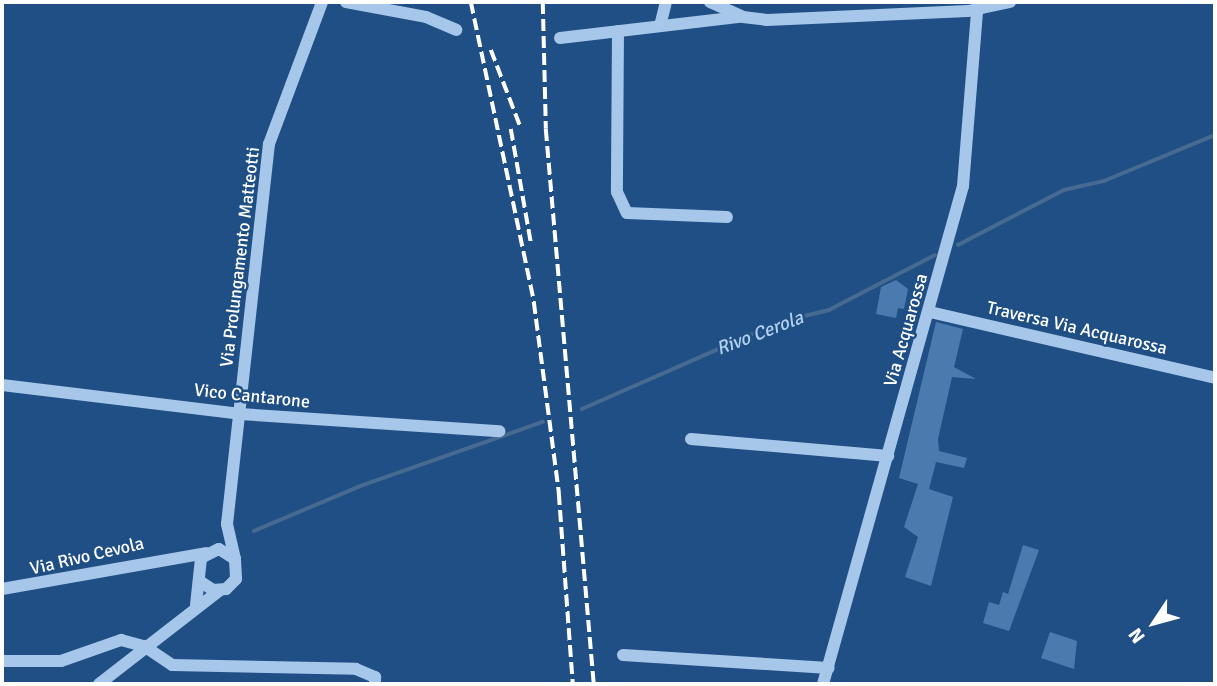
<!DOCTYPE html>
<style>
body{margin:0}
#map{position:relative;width:1217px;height:686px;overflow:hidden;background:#1f4f84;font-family:Signika,sans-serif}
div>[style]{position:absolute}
.stream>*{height:3.5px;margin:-1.75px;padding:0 1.75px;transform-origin:1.75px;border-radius:1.75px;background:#476a90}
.building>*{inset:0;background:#4b7bae}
.minor>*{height:12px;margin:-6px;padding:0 6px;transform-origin:6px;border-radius:6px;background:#a6c7e9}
.rail>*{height:3.5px;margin-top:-1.75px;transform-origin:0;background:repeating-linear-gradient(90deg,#fff 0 12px,transparent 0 17px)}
span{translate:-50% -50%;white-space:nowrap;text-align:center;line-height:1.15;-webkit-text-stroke:5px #1f4f84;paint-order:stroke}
.street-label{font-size:18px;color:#fff}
.water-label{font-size:19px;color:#b2d1f1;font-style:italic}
.frame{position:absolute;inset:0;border:4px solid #fff;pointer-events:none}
.north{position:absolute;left:1119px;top:588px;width:70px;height:70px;-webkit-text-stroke:5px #1f4f84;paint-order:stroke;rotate:234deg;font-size:19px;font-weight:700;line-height:28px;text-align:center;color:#fff}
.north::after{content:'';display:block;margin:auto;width:24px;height:32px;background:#fff;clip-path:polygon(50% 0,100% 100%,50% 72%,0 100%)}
</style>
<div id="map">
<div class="stream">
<div style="left:958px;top:245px;width:119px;rotate:-27.4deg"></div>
<div style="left:1064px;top:190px;width:41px;rotate:-12.7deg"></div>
<div style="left:1104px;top:181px;width:120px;rotate:-22.5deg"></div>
<div style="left:582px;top:409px;width:216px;rotate:-23.7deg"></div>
<div style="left:780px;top:322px;width:50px;rotate:-13.8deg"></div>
<div style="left:829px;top:310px;width:119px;rotate:-27.4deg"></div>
<div style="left:254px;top:531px;width:113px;rotate:-22.9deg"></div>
<div style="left:358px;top:487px;width:196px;rotate:-19.4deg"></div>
</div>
<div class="building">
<div style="clip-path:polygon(896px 280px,908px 289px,904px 309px,898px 308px,896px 318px,876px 314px,881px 287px)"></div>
<div style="clip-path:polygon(936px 322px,963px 329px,954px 367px,976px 379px,952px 377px,938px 439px,939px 451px,967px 458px,964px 468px,936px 462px,929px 489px,953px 497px,931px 586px,905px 577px,918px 537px,904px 527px,918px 484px,899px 478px)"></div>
<div style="clip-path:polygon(1023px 545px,1039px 550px,1009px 631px,983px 623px,989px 602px,999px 605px,1003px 592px,1008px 594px)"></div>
<div style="clip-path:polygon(1050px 632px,1077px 641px,1074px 669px,1041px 658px)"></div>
</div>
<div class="minor">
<div style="left:346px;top:2px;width:81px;rotate:10.6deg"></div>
<div style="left:426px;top:17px;width:33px;rotate:23deg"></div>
<div style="left:710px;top:2px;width:36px;rotate:24deg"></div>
<div style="left:743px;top:17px;width:24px;rotate:7deg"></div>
<div style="left:767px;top:20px;width:201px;rotate:-2.6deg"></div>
<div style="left:968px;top:11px;width:43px;rotate:-12.1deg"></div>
<div style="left:660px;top:26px;width:25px;rotate:-76deg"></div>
<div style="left:618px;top:31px;width:161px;rotate:90.4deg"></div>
<div style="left:617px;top:192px;width:23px;rotate:65deg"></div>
<div style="left:627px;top:213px;width:100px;rotate:2.3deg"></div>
<div style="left:560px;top:38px;width:181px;rotate:-6.7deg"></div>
<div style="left:930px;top:312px;width:293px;rotate:13deg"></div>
<div style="left:2px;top:385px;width:240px;rotate:6.9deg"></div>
<div style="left:240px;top:414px;width:260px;rotate:3.8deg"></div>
<div style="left:691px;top:439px;width:198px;rotate:4.9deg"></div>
<div style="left:235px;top:559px;width:36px;rotate:-103deg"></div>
<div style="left:227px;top:524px;width:382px;rotate:-83.7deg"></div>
<div style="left:269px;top:144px;width:152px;rotate:-69.5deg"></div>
<div style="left:2px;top:589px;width:207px;rotate:-10deg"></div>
<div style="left:196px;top:605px;width:47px;rotate:-83.9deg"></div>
<div style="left:201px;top:558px;width:20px;rotate:-27deg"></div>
<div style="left:219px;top:549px;width:19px;rotate:32deg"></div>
<div style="left:235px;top:559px;width:20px;rotate:87deg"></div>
<div style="left:236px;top:579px;width:14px;rotate:135deg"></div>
<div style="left:226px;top:589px;width:13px;rotate:176deg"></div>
<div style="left:213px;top:590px;width:14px;rotate:-146deg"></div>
<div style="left:623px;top:655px;width:206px;rotate:3.6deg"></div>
<div style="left:2px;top:661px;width:59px"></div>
<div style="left:61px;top:661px;width:64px;rotate:-19.3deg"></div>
<div style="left:121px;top:640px;width:24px;rotate:15deg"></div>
<div style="left:144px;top:646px;width:34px;rotate:34deg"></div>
<div style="left:172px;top:665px;width:184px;rotate:1.2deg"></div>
<div style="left:356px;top:669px;width:21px;rotate:23deg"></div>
<div style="left:375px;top:677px;width:7px;rotate:90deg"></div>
<div style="left:99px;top:684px;width:153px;rotate:-37.8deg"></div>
<div style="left:823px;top:684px;width:517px;rotate:-74.3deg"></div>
<div style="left:963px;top:186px;width:176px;rotate:-85.4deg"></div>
</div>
<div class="rail">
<div style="left:471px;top:2px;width:307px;rotate:78.1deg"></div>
<div style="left:534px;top:302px;width:193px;rotate:82.5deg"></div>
<div style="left:559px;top:493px;width:192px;rotate:85.8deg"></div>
<div style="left:543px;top:2px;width:127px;rotate:88.6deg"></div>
<div style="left:546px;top:129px;width:557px;rotate:85.06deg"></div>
<div style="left:491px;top:50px;width:84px;rotate:69deg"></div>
<div style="left:511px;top:129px;width:116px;rotate:80deg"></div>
</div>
<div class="street-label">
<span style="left:240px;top:257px;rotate:-83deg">Via Prolungamento Matteotti</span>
<span style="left:1077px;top:328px;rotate:13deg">Traversa Via Acquarossa</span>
<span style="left:906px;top:330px;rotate:-74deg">Via Acquarossa</span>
<span style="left:252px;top:396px;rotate:6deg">Vico Cantarone</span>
<span style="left:87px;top:556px;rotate:-13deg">Via Rivo Cevola</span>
</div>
<div class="water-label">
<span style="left:760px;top:334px;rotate:-21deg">Rivo Cerola</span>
</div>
<div class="frame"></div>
<div class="north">N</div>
</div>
